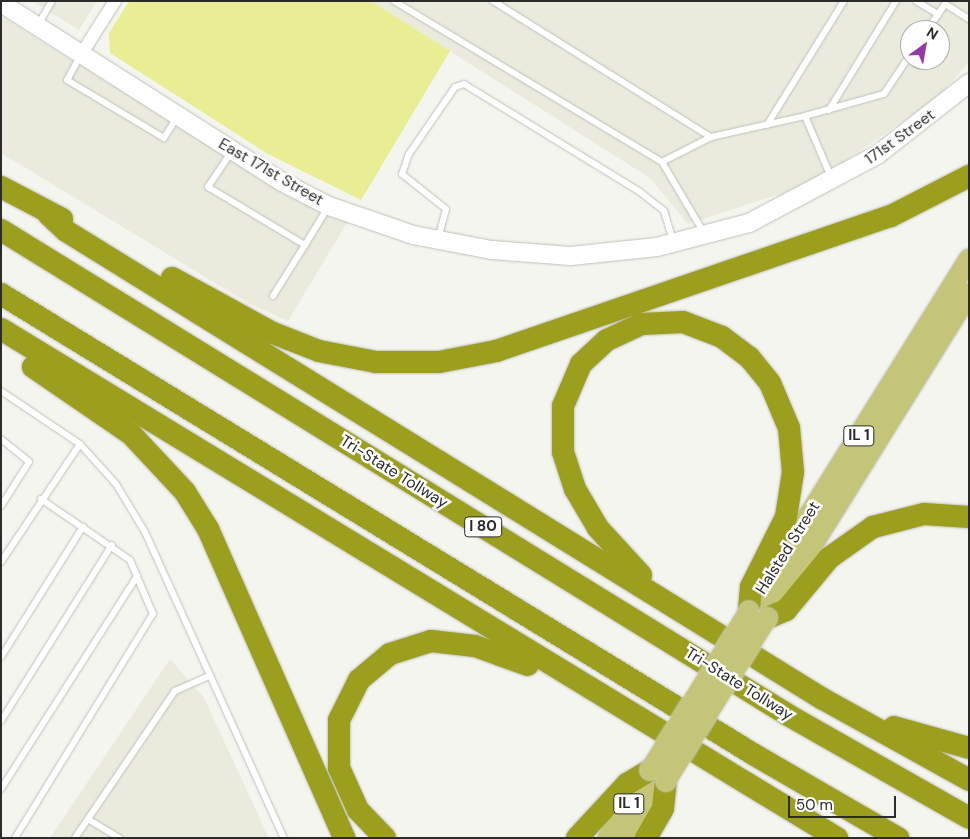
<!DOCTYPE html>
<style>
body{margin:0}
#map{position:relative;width:970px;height:839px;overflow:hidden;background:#f4f5ee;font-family:"DM Sans",sans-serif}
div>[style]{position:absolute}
.built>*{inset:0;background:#eaebdc}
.green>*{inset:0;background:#e9ed93}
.roads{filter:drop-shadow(0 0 1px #bfc0b9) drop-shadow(0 0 1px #bfc0b9)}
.lane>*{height:6px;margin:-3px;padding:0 3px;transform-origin:3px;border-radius:3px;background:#fff}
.street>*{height:12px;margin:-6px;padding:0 6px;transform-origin:6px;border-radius:6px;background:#fff}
.secondary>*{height:18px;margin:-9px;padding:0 9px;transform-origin:9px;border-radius:9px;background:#fff}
.primary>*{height:20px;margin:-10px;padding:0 10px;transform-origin:10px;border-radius:10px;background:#c4c578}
.highway>*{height:22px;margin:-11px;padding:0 11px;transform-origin:11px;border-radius:11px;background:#9c9e1e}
.bridges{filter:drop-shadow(0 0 1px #d0d1d0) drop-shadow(0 0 1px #d0d1d0)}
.primary-bridge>*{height:20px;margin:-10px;padding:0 10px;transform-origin:10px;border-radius:10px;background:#c4c578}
span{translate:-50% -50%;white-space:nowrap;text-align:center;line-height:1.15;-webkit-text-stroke:5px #fff;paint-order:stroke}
.shield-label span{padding:1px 4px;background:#fff;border:1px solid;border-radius:4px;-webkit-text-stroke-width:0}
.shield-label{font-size:15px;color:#2b2c29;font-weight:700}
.street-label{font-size:16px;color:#2b2c29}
.frame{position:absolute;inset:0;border:2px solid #2b2c29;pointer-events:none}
.north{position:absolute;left:900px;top:20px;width:50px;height:50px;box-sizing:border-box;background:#fff;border:1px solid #aaaba9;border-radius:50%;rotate:32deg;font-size:14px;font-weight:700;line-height:20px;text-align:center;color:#2b2c29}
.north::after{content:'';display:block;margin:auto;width:18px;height:22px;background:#943aa6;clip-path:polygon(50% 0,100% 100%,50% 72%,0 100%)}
.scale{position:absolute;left:788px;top:796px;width:108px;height:22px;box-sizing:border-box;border:2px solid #2b2c29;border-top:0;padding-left:6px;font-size:15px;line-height:18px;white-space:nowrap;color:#2b2c29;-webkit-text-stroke:4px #fff;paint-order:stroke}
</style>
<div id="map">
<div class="built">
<div style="clip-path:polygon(32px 1px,97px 1px,79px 30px)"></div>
<div style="clip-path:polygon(evenodd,371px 1px,969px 1px,969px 62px,938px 97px,813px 183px,688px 224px,650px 178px,371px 1px,910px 30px,940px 30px,940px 60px,910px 60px,910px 30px)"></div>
<div style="clip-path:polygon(1px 16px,293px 198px,348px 221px,288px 321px,248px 303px,1px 153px)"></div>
<div style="clip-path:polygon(170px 659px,204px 698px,269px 838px,50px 838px)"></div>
</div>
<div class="green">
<div style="clip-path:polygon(129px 1px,371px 1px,450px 51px,361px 200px,268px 154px,110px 53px,109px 33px)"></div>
</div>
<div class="roads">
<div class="lane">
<div style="left:394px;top:1px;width:313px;rotate:31deg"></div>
<div style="left:493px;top:1px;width:257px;rotate:32deg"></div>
<div style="left:916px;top:1px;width:26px;rotate:31deg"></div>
<div style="left:38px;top:25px;width:28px;rotate:-60deg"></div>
<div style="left:927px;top:30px;width:32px;rotate:-55deg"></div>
<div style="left:945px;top:4px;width:28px;rotate:32deg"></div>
<div style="left:80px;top:56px;width:27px;rotate:118deg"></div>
<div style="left:67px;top:80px;width:113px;rotate:30.9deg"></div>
<div style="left:164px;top:138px;width:25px;rotate:-58deg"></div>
<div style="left:829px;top:110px;width:128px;rotate:-58.4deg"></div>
<div style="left:805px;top:116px;width:82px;rotate:-15.6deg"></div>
<div style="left:884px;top:94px;width:47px;rotate:-56.3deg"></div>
<div style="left:767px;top:125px;width:146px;rotate:-58.2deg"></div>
<div style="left:232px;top:151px;width:43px;rotate:123.7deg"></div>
<div style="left:208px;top:187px;width:113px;rotate:30.9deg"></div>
<div style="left:305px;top:245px;width:44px;rotate:-58.8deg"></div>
<div style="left:704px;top:233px;width:82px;rotate:-120.6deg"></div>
<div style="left:662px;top:162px;width:55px;rotate:-27deg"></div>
<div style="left:711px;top:137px;width:96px;rotate:-12.6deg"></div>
<div style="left:805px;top:116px;width:66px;rotate:66.9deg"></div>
<div style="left:438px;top:239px;width:31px;rotate:-75deg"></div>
<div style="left:446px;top:209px;width:56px;rotate:-141.5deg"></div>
<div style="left:402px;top:174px;width:21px;rotate:-71deg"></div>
<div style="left:409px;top:154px;width:81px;rotate:-55.5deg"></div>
<div style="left:455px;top:87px;width:9px;rotate:-18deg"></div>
<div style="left:464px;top:84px;width:206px;rotate:31.5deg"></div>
<div style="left:640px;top:192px;width:31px;rotate:38deg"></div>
<div style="left:664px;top:211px;width:31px;rotate:73deg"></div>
<div style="left:273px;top:296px;width:60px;rotate:-57.9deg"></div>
<div style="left:1px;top:391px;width:95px;rotate:33.9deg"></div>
<div style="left:80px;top:444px;width:54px;rotate:48deg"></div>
<div style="left:116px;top:484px;width:56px;rotate:58.9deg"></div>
<div style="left:145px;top:532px;width:336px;rotate:65.6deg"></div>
<div style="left:1px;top:439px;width:36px;rotate:39deg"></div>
<div style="left:29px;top:462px;width:52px;rotate:122.5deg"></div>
<div style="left:1px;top:562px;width:142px;rotate:-56.2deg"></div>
<div style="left:1px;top:657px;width:154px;rotate:-57.8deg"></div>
<div style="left:1px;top:721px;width:208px;rotate:-57.8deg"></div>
<div style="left:1px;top:789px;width:253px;rotate:-57.4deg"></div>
<div style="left:91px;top:821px;width:33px;rotate:31deg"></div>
<div style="left:15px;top:838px;width:263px;rotate:-58.4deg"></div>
<div style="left:153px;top:614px;width:59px;rotate:-113.1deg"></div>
<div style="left:130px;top:560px;width:108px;rotate:-145.6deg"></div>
<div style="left:75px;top:838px;width:178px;rotate:-55.8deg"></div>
<div style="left:175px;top:691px;width:36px;rotate:-24deg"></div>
</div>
<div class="street">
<div style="left:82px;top:53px;width:62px;rotate:-57.6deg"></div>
</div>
<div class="secondary">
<div style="left:1px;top:3px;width:333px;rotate:32.5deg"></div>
<div style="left:282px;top:182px;width:53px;rotate:27.1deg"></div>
<div style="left:329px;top:206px;width:89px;rotate:19deg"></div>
<div style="left:413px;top:235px;width:80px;rotate:10.8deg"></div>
<div style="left:492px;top:250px;width:79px;rotate:4.3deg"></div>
<div style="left:571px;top:256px;width:86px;rotate:-6deg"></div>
<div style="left:657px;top:247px;width:95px;rotate:-14.6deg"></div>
<div style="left:749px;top:223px;width:145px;rotate:-28deg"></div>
<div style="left:877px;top:155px;width:117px;rotate:-38deg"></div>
</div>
<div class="primary">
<div style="left:749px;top:611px;width:415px;rotate:-58deg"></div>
<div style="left:767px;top:618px;width:382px;rotate:-58.1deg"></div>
<div style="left:608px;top:838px;width:80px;rotate:-58.3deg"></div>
<div style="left:631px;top:838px;width:67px;rotate:-58.4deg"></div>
</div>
<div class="highway">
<div style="left:1px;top:187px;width:69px;rotate:27.7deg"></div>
<div style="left:49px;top:215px;width:23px;rotate:43deg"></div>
<div style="left:66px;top:231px;width:890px;rotate:31.73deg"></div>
<div style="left:823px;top:699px;width:167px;rotate:29deg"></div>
<div style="left:1px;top:230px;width:924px;rotate:31.64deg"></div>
<div style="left:788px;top:715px;width:208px;rotate:29.6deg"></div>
<div style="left:172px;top:278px;width:115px;rotate:28.6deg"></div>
<div style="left:273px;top:333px;width:49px;rotate:21.4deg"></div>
<div style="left:319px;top:351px;width:58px;rotate:10.9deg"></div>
<div style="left:376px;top:362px;width:63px"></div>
<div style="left:439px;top:362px;width:58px;rotate:-10.9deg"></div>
<div style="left:496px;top:351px;width:417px;rotate:-18.9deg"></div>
<div style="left:891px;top:216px;width:88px;rotate:-27.1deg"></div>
<div style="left:1px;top:294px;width:882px;rotate:31.45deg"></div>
<div style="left:753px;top:754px;width:168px;rotate:30.1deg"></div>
<div style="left:1px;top:329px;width:979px;rotate:31.34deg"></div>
<div style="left:33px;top:367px;width:119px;rotate:34.4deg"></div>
<div style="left:131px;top:434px;width:79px;rotate:47deg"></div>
<div style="left:185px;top:492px;width:44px;rotate:58.1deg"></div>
<div style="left:208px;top:529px;width:338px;rotate:66.2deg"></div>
<div style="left:641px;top:575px;width:64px;rotate:-132.5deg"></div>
<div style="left:598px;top:528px;width:45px;rotate:-120.5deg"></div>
<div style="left:575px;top:489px;width:39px;rotate:-108deg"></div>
<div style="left:563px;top:452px;width:46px;rotate:-90deg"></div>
<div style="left:563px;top:406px;width:46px;rotate:-66.8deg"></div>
<div style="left:581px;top:364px;width:35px;rotate:-43deg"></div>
<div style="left:607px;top:340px;width:38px;rotate:-25deg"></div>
<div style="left:642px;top:324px;width:41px;rotate:-2.8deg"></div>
<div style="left:683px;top:322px;width:42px;rotate:21deg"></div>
<div style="left:722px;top:337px;width:34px;rotate:37deg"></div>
<div style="left:749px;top:357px;width:33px;rotate:51deg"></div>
<div style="left:770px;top:383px;width:49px;rotate:67.1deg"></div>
<div style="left:789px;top:428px;width:44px;rotate:84.8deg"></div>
<div style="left:793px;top:472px;width:46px;rotate:98.8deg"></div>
<div style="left:786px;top:517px;width:78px;rotate:116.6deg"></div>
<div style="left:751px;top:587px;width:24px;rotate:95deg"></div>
<div style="left:767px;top:618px;width:21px;rotate:-23deg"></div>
<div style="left:786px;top:610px;width:67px;rotate:-50.4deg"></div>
<div style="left:829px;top:558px;width:54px;rotate:-35.2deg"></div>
<div style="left:873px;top:527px;width:53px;rotate:-14.3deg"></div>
<div style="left:924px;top:514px;width:45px;rotate:3.8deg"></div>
<div style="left:894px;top:727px;width:78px;rotate:15.6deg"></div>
<div style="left:385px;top:838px;width:39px;rotate:-134deg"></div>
<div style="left:358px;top:810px;width:46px;rotate:-114.3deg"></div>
<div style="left:339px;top:768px;width:48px;rotate:-90deg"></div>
<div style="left:339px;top:720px;width:45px;rotate:-63.4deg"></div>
<div style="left:359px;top:680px;width:40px;rotate:-40deg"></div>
<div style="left:390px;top:654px;width:43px;rotate:-17.6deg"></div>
<div style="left:431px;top:641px;width:44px;rotate:6.5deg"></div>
<div style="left:475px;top:646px;width:56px;rotate:19.7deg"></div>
<div style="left:577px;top:838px;width:74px;rotate:-47.2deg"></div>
<div style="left:627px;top:784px;width:27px;rotate:-31deg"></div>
<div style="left:646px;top:838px;width:34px;rotate:-60deg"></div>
<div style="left:663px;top:808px;width:27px;rotate:-84deg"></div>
</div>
</div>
<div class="bridges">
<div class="primary-bridge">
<div style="left:650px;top:770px;width:187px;rotate:-58.1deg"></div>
<div style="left:666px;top:781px;width:192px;rotate:-58.2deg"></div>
</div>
</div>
<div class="shield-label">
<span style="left:859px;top:436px">IL 1</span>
<span style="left:483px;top:527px">I 80</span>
<span style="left:629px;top:804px">IL 1</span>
</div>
<div class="street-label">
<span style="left:900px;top:137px;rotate:-36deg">171st Street</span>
<span style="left:271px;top:172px;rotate:30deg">East 171st Street</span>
<span style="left:394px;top:472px;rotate:32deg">Tri-State Tollway</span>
<span style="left:788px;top:548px;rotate:-58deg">Halsted Street</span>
<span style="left:739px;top:684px;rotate:32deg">Tri-State Tollway</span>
</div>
<div class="frame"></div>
<div class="north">N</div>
<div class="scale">50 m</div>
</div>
